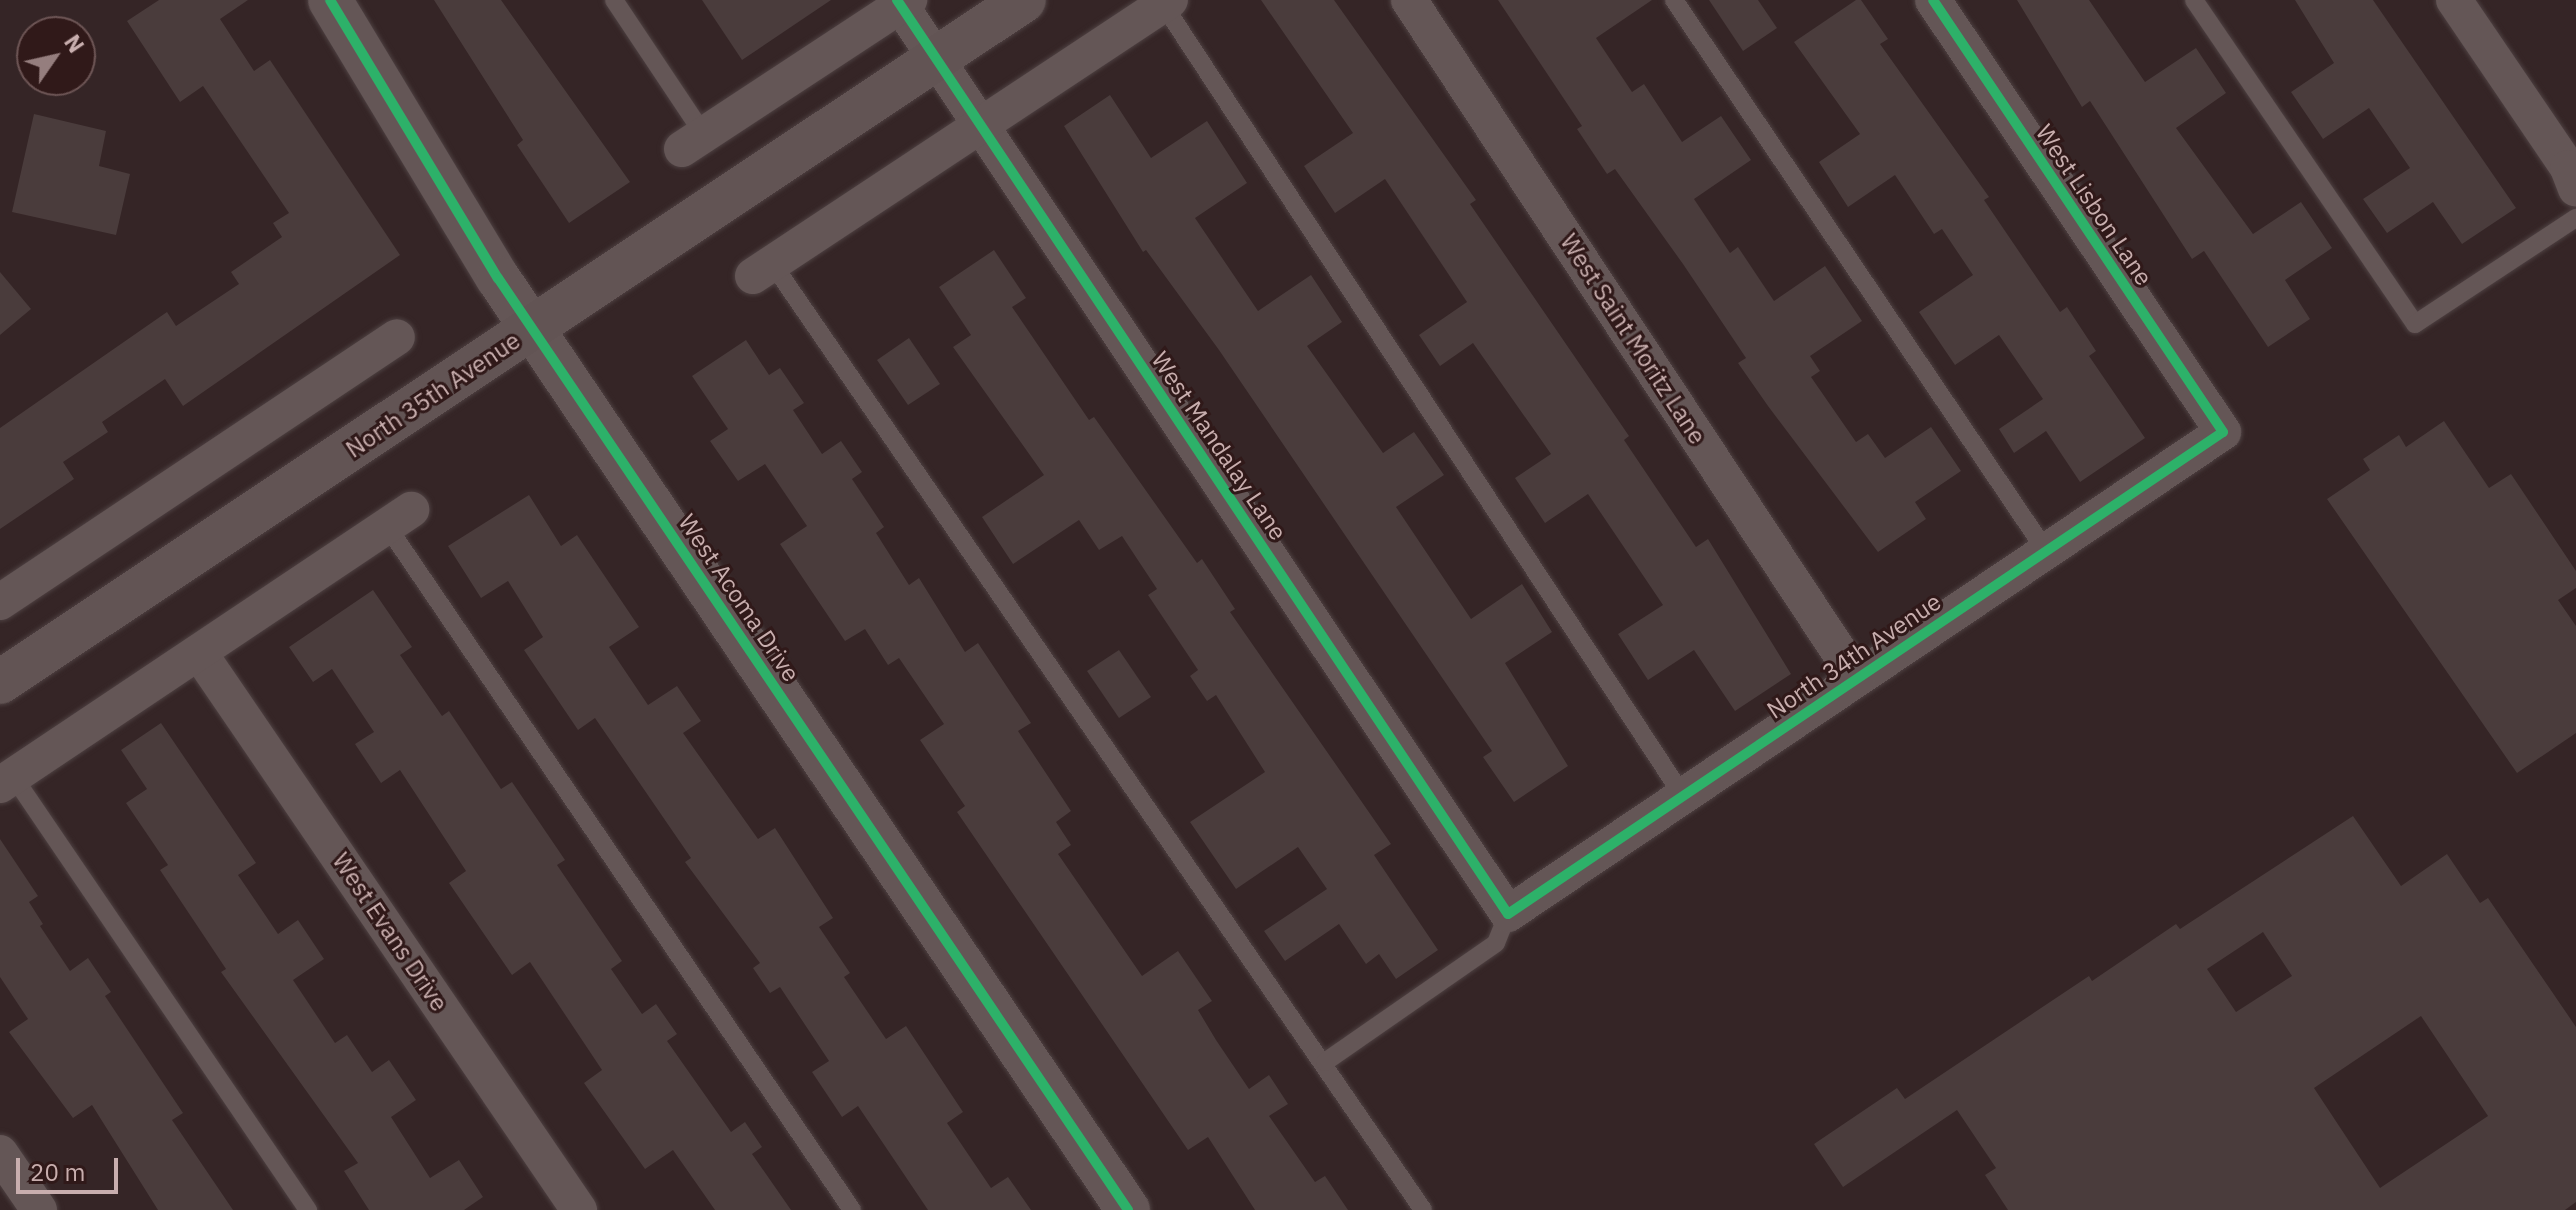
<!DOCTYPE html>
<style>
body{margin:0}
#map{position:relative;width:2576px;height:1210px;overflow:hidden;background:#352526;font-family:"IBM Plex Sans",sans-serif}
div>[style]{position:absolute}
.building>*{inset:0;background:#4a3c3c}
.roads{filter:drop-shadow(0 0 2px #4d4041) drop-shadow(0 0 2px #4d4041)}
.service>*{height:18px;margin:-9px;padding:0 9px;transform-origin:9px;border-radius:9px;background:#645656}
.minor>*{height:36px;margin:-18px;padding:0 18px;transform-origin:18px;border-radius:18px;background:#645656}
.tertiary>*{height:44px;margin:-22px;padding:0 22px;transform-origin:22px;border-radius:22px;background:#645656}
.secondary>*{height:44px;margin:-22px;padding:0 22px;transform-origin:22px;border-radius:22px;background:#625454}
.cycleway>*{height:10px;margin:-5px;padding:0 5px;transform-origin:5px;border-radius:5px;background:#2db169}
span{translate:-50% -50%;white-space:nowrap;text-align:center;line-height:1.15;-webkit-text-stroke:6px #301919;paint-order:stroke}
.street-label{font-size:24px;color:#c8aeae}
.north{position:absolute;left:16px;top:16px;width:80px;height:80px;box-sizing:border-box;background:#301919;border:2px solid #6d5555;border-radius:50%;rotate:56deg;font-size:22px;font-weight:700;line-height:32px;text-align:center;color:#c8aeae}
.north::after{content:'';display:block;margin:auto;width:28px;height:36px;background:#957e7e;clip-path:polygon(50% 0,100% 100%,50% 72%,0 100%)}
.scale{position:absolute;left:16px;top:1158px;width:102px;height:36px;box-sizing:border-box;border:4px solid #c8aeae;border-top:0;padding-left:10px;font-size:24px;line-height:28px;white-space:nowrap;color:#c8aeae;-webkit-text-stroke:6px #301919;paint-order:stroke}
</style>
<div id="map">
<div class="building">
<div style="clip-path:polygon(159px 0,248px 0,220px 19px,254px 71px,270px 60px,400px 255px,183px 406px,165px 379px,102px 422px,108px 432px,63px 462px,74px 479px,0 529px,0 428px,167px 312px,176px 326px,239px 284px,231px 272px,282px 237px,273px 223px,289px 213px,203px 86px,180px 102px,127px 21px)"></div>
<div style="clip-path:polygon(434px 0,501px 0,630px 182px,569px 223px,517px 145px,523px 140px)"></div>
<div style="clip-path:polygon(702px 0,831px 0,742px 60px)"></div>
<div style="clip-path:polygon(1261px 0,1334px 0,1476px 200px,1470px 204px,1629px 436px,1624px 440px,1696px 547px,1708px 539px,1791px 674px,1735px 711px,1694px 650px,1648px 680px,1618px 634px,1663px 605px,1588px 494px,1545px 523px,1515px 478px,1551px 454px,1473px 343px,1440px 366px,1419px 335px,1467px 302px,1385px 179px,1335px 213px,1304px 166px,1353px 133px)"></div>
<div style="clip-path:polygon(1498px 0,1652px 0,1596px 38px,1632px 92px,1644px 84px,1682px 142px,1721px 116px,1751px 160px,1694px 199px,1730px 253px,1738px 247px,1774px 301px,1825px 266px,1862px 321px,1810px 356px,1820px 371px,1811px 377px,1856px 442px,1868px 434px,1885px 458px,1931px 427px,1961px 471px,1915px 502px,1926px 519px,1878px 552px,1768px 406px,1738px 363px,1746px 358px,1683px 264px,1615px 169px,1607px 174px,1577px 129px,1582px 126px)"></div>
<div style="clip-path:polygon(1709px 0,1758px 0,1777px 28px,1743px 51px)"></div>
<div style="clip-path:polygon(1856px 0,1861px 0,1888px 39px,1880px 44px,1989px 197px,1984px 200px,2060px 312px,2067px 307px,2096px 351px,2089px 356px,2145px 438px,2080px 482px,2046px 431px,2014px 453px,1999px 429px,2043px 399px,1999px 335px,1955px 365px,1919px 312px,1973px 275px,1942px 229px,1934px 234px,1895px 175px,1848px 207px,1819px 162px,1860px 134px,1794px 42px)"></div>
<div style="clip-path:polygon(2017px 0,2089px 0,2145px 82px,2196px 48px,2226px 93px,2176px 128px,2253px 234px,2301px 202px,2332px 248px,2285px 280px,2310px 319px,2268px 347px,2204px 251px,2192px 259px,2090px 101px,2082px 107px)"></div>
<div style="clip-path:polygon(2295px 0,2373px 0,2516px 208px,2462px 244px,2433px 202px,2387px 233px,2363px 199px,2410px 168px,2369px 108px,2323px 139px,2291px 92px,2334px 63px)"></div>
<div style="clip-path:polygon(1110px 95px,1151px 158px,1207px 121px,1247px 183px,1195px 218px,1258px 311px,1311px 275px,1342px 322px,1307px 346px,1383px 453px,1414px 432px,1444px 475px,1396px 507px,1471px 619px,1522px 584px,1552px 632px,1505px 663px,1568px 766px,1514px 802px,1483px 757px,1492px 751px,1219px 350px,1146px 250px,1143px 252px,1064px 126px)"></div>
<div style="clip-path:polygon(34px 114px,106px 131px,99px 166px,130px 174px,116px 235px,12px 212px)"></div>
<div style="clip-path:polygon(994px 250px,1026px 298px,1012px 307px,1089px 420px,1094px 417px,1197px 563px,1202px 559px,1235px 609px,1230px 612px,1391px 844px,1374px 855px,1438px 950px,1396px 979px,1379px 954px,1366px 964px,1339px 924px,1285px 961px,1264px 931px,1327px 889px,1298px 847px,1236px 889px,1190px 822px,1265px 772px,1216px 695px,1207px 701px,1190px 676px,1198px 670px,1148px 595px,1157px 589px,1122px 536px,1099px 550px,1079px 520px,1013px 564px,982px 517px,1044px 475px,953px 347px,971px 335px,939px 287px)"></div>
<div style="clip-path:polygon(0 272px,31px 309px,0 335px)"></div>
<div style="clip-path:polygon(909px 338px,940px 384px,908px 405px,877px 360px)"></div>
<div style="clip-path:polygon(746px 340px,769px 375px,780px 368px,804px 403px,793px 410px,822px 454px,841px 441px,862px 472px,852px 479px,884px 527px,876px 533px,909px 585px,919px 578px,965px 652px,978px 643px,1031px 723px,1018px 731px,1071px 811px,1056px 822px,1071px 845px,1058px 854px,1142px 976px,1178px 951px,1212px 1001px,1198px 1010px,1216px 1040px,1249px 1089px,1269px 1075px,1288px 1104px,1269px 1116px,1315px 1182px,1325px 1176px,1348px 1210px,1255px 1210px,1208px 1137px,1188px 1150px,957px 812px,965px 806px,920px 740px,944px 724px,899px 658px,888px 665px,865px 629px,845px 641px,780px 544px,807px 526px,765px 464px,738px 481px,710px 441px,728px 429px,692px 376px)"></div>
<div style="clip-path:polygon(2444px 421px,2489px 488px,2511px 474px,2576px 571px,2576px 588px,2558px 600px,2576px 626px,2576px 733px,2517px 773px,2327px 499px,2370px 470px,2363px 459px,2399px 435px,2406px 447px)"></div>
<div style="clip-path:polygon(529px 495px,561px 546px,577px 535px,639px 627px,609px 647px,648px 705px,677px 686px,701px 721px,683px 733px,758px 839px,775px 828px,833px 918px,819px 927px,850px 973px,844px 977px,886px 1039px,906px 1026px,963px 1112px,947px 1123px,991px 1188px,1008px 1177px,1031px 1210px,928px 1210px,858px 1106px,842px 1117px,812px 1072px,829px 1061px,780px 987px,770px 993px,753px 968px,760px 963px,685px 862px,691px 858px,595px 718px,578px 730px,524px 650px,543px 637px,508px 581px,481px 598px,448px 546px)"></div>
<div style="clip-path:polygon(373px 590px,412px 647px,400px 655px,442px 716px,449px 711px,501px 789px,512px 782px,565px 860px,557px 865px,622px 961px,611px 969px,642px 1014px,656px 1004px,677px 1034px,667px 1041px,731px 1132px,745px 1122px,762px 1147px,752px 1154px,791px 1210px,715px 1210px,673px 1150px,645px 1169px,584px 1083px,602px 1070px,530px 962px,512px 975px,449px 883px,466px 871px,400px 770px,381px 783px,355px 744px,374px 732px,332px 669px,313px 682px,289px 647px)"></div>
<div style="clip-path:polygon(1119px 650px,1151px 697px,1119px 718px,1087px 671px)"></div>
<div style="clip-path:polygon(161px 723px,256px 863px,238px 875px,278px 934px,298px 920px,324px 959px,293px 980px,335px 1043px,347px 1035px,372px 1072px,389px 1060px,416px 1100px,391px 1117px,430px 1178px,459px 1160px,483px 1197px,464px 1210px,369px 1210px,344px 1171px,358px 1163px,221px 972px,226px 969px,160px 870px,168px 865px,126px 803px,147px 789px,121px 750px)"></div>
<div style="clip-path:polygon(evenodd,2353px 816px,2401px 886px,2447px 854px,2480px 903px,2488px 898px,2576px 1027px,2576px 1202px,2565px 1210px,2008px 1210px,1985px 1175px,1996px 1168px,1957px 1110px,1843px 1187px,1814px 1144px,1897px 1088px,1905px 1099px,2089px 976px,2092px 981px,2176px 924px,2180px 929px,2353px 816px,2263px 932px,2292px 976px,2236px 1012px,2207px 969px,2263px 932px,2353px 816px,2421px 1016px,2488px 1116px,2380px 1188px,2314px 1088px,2421px 1016px)"></div>
<div style="clip-path:polygon(0 839px,38px 896px,29px 902px,43px 924px,40px 926px,70px 971px,88px 958px,111px 992px,105px 996px,183px 1113px,172px 1120px,233px 1210px,158px 1210px,92px 1105px,73px 1118px,9px 1032px,28px 1019px,0 977px)"></div>
</div>
<div class="roads">
<div class="service">
<div style="left:614px;top:0;width:162px;rotate:56.3deg"></div>
<div style="left:1674px;top:0;width:665px;rotate:55.98deg"></div>
<div style="left:2194px;top:0;width:392px;rotate:55.7deg"></div>
<div style="left:2415px;top:324px;width:193px;rotate:-33.4deg"></div>
<div style="left:1163px;top:4px;width:947px;rotate:56.71deg"></div>
<div style="left:772px;top:263px;width:1149px;rotate:55.49deg"></div>
<div style="left:387px;top:526px;width:827px;rotate:55.79deg"></div>
<div style="left:13px;top:776px;width:525px;rotate:55.8deg"></div>
<div style="left:1325px;top:1062px;width:208px;rotate:-34.8deg"></div>
<div style="left:1496px;top:943px;width:31px;rotate:-68deg"></div>
</div>
<div class="minor">
<div style="left:897px;top:0;width:1099px;rotate:56.24deg"></div>
<div style="left:1508px;top:914px;width:862px;rotate:-33.98deg"></div>
<div style="left:2223px;top:432px;width:520px;rotate:-123.87deg"></div>
<div style="left:1409px;top:0;width:813px;rotate:56.58deg"></div>
<div style="left:2454px;top:0;width:203px;rotate:55.8deg"></div>
<div style="left:2568px;top:168px;width:22px;rotate:69deg"></div>
<div style="left:682px;top:149px;width:272px;rotate:-33.3deg"></div>
<div style="left:753px;top:276px;width:500px;rotate:-33.5deg"></div>
<div style="left:0;top:602px;width:477px;rotate:-33.7deg"></div>
<div style="left:200px;top:654px;width:673px;rotate:55.72deg"></div>
<div style="left:0;top:785px;width:495px;rotate:-33.8deg"></div>
<div style="left:0;top:1153px;width:69px;rotate:55.6deg"></div>
</div>
<div class="tertiary">
<div style="left:330px;top:0;width:325px;rotate:58.9deg"></div>
<div style="left:498px;top:278px;width:1125px;rotate:55.94deg"></div>
</div>
<div class="secondary">
<div style="left:0;top:682px;width:1230px;rotate:-33.66deg"></div>
</div>
</div>
<div class="cycleway">
<div style="left:330px;top:0;width:325px;rotate:58.9deg"></div>
<div style="left:498px;top:278px;width:1125px;rotate:55.94deg"></div>
<div style="left:897px;top:0;width:1099px;rotate:56.24deg"></div>
<div style="left:1508px;top:914px;width:862px;rotate:-33.98deg"></div>
<div style="left:2223px;top:432px;width:520px;rotate:-123.87deg"></div>
</div>
<div class="street-label">
<span style="left:2094px;top:205px;rotate:56deg">West Lisbon Lane</span>
<span style="left:1633px;top:339px;rotate:57deg">West Saint Moritz Lane</span>
<span style="left:433px;top:395px;rotate:-34deg">North 35th Avenue</span>
<span style="left:1219px;top:446px;rotate:56deg">West Mandalay Lane</span>
<span style="left:739px;top:598px;rotate:56deg">West Acoma Drive</span>
<span style="left:1854px;top:656px;rotate:-34deg">North 34th Avenue</span>
<span style="left:390px;top:932px;rotate:56deg">West Evans Drive</span>
</div>
<div class="north">N</div>
<div class="scale">20 m</div>
</div>
